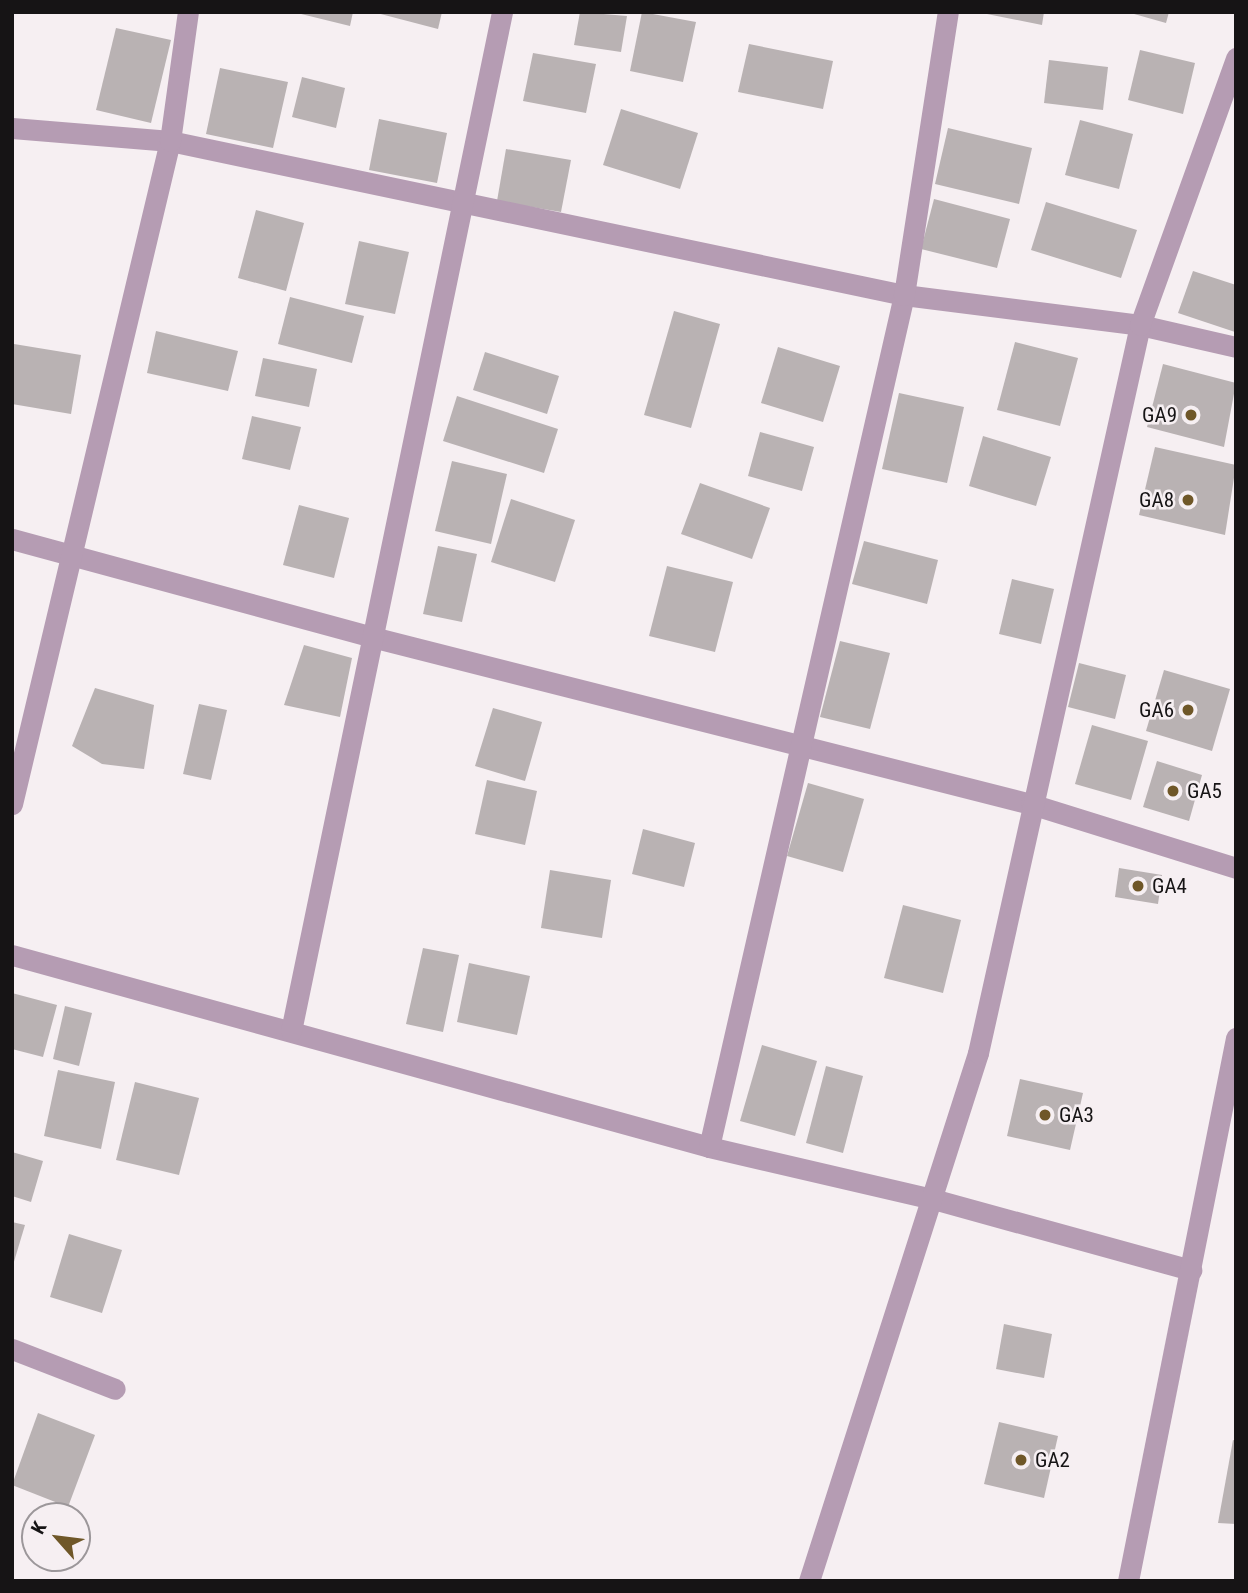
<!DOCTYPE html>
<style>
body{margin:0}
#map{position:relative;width:1248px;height:1593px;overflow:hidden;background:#f6eff2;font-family:"Roboto Condensed",sans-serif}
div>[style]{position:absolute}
.building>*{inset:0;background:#b9b2b3}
.minor>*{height:21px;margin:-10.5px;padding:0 10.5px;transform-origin:10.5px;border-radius:10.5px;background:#b59cb3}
.dots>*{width:19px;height:19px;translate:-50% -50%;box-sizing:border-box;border:4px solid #f6eff2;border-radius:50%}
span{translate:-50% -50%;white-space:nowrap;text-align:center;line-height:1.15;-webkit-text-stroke:5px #f6eff2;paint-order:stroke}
.poi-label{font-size:21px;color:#161415}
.right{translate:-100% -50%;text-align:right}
.left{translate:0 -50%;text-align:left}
.frame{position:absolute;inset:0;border:14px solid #161415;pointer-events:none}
.north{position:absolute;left:21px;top:1502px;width:70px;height:70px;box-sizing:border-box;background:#f6eff2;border:2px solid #9c979a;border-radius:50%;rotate:298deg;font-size:19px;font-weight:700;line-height:28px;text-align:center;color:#161415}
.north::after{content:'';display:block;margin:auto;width:24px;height:32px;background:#6f5728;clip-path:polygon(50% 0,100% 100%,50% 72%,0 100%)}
</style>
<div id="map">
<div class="building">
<div style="clip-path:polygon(293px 12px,353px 12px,350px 26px)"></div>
<div style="clip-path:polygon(373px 12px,442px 12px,438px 29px)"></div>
<div style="clip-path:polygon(580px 12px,627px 16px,621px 52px,574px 45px)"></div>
<div style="clip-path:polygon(642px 12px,696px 22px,683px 82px,630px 71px)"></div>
<div style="clip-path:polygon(977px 12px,1044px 12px,1042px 25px)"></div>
<div style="clip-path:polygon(1127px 12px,1169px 12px,1166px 23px)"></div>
<div style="clip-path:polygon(116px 28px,171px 40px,151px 123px,96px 110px)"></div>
<div style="clip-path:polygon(749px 44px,833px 61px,823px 109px,738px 92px)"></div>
<div style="clip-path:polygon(1140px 50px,1195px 63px,1183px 114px,1128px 100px)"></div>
<div style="clip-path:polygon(533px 53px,596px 64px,586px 113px,523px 101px)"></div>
<div style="clip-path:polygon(1049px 60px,1108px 67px,1103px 110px,1044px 103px)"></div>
<div style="clip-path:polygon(220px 68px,288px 82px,273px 148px,206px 134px)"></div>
<div style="clip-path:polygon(302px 77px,345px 88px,336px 128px,292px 117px)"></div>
<div style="clip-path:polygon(621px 109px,698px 133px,680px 189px,603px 165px)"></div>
<div style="clip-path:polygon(379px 119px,447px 133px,437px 183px,369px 170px)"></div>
<div style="clip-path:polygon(1080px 120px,1133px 134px,1119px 189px,1065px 175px)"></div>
<div style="clip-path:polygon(948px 128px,1032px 148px,1019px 204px,935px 184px)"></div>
<div style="clip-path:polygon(506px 149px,571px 160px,561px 212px,497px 201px)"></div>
<div style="clip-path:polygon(934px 199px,1010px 219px,997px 268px,921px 249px)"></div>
<div style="clip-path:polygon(1046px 202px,1137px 230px,1121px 278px,1031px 250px)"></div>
<div style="clip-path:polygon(256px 210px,304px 223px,286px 291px,238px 278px)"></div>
<div style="clip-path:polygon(359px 241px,409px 252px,395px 314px,345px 304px)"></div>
<div style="clip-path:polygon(1193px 271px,1236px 285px,1235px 332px,1178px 313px)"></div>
<div style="clip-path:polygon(290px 297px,364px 316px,352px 363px,278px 344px)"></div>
<div style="clip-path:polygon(674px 311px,720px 324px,691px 428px,644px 415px)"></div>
<div style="clip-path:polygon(156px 331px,238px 351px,228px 391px,147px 373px)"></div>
<div style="clip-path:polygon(1015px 342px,1078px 358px,1060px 426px,997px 410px)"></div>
<div style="clip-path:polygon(14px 344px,81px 355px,71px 414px,12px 404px)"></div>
<div style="clip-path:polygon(778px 347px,840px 366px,823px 422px,761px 403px)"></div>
<div style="clip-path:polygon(485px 352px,559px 376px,547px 414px,473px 390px)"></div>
<div style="clip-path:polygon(263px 358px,317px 369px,309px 407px,255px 396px)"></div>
<div style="clip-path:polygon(1163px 364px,1236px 383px,1224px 447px,1147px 427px)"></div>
<div style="clip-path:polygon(899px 393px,964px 407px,947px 483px,882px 469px)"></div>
<div style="clip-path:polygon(457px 396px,558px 429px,544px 473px,443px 441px)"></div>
<div style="clip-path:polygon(252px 416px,301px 427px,290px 470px,242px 459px)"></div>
<div style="clip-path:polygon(760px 432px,814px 447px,802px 491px,748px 476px)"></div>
<div style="clip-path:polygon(983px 436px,1051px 457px,1036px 506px,969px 486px)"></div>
<div style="clip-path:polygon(1155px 447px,1236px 465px,1225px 535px,1139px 515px)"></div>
<div style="clip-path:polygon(452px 461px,507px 474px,491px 544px,435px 531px)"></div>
<div style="clip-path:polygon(700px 483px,770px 508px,752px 559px,681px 534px)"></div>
<div style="clip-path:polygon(511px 499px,575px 520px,555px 582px,491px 562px)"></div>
<div style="clip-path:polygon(299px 505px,349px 518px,334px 578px,283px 565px)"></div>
<div style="clip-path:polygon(864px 541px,938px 560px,927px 604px,852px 584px)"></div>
<div style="clip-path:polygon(438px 546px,477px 554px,462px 622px,423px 614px)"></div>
<div style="clip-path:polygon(667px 566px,733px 582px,715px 652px,649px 636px)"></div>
<div style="clip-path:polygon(1012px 579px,1054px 589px,1041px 644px,999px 634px)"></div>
<div style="clip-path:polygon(840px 641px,890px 653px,870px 729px,820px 717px)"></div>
<div style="clip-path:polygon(304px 645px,352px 658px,340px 717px,284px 705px)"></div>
<div style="clip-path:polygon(1079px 663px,1126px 675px,1115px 719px,1068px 707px)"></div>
<div style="clip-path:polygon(1164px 670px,1230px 689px,1212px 751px,1146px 731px)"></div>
<div style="clip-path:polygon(95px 688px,154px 705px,144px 769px,102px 764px,72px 746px)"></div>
<div style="clip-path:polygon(199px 704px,227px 710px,211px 780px,183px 774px)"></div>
<div style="clip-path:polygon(493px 708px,542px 722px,525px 781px,475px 766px)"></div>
<div style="clip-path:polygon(1092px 725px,1148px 741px,1131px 800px,1075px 784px)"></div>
<div style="clip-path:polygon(1157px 761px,1202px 775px,1189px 821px,1143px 807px)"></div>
<div style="clip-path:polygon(487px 780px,537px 791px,525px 845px,475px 834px)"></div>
<div style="clip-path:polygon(808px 783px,864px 799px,843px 872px,787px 856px)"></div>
<div style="clip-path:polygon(643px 829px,695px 843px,684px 887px,632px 874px)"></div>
<div style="clip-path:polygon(1119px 868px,1162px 875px,1158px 904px,1115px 897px)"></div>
<div style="clip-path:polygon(550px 870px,611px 880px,602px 938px,541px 928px)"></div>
<div style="clip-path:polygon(903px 905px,961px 920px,943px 993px,884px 978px)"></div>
<div style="clip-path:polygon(423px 948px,459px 955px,443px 1032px,406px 1024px)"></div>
<div style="clip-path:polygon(469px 963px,530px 976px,517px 1035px,457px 1022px)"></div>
<div style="clip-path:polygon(12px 993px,57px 1005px,43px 1057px,12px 1049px)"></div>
<div style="clip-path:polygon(65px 1006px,92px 1013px,79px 1066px,53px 1059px)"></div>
<div style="clip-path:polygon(762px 1045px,817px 1061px,795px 1136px,740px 1121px)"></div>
<div style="clip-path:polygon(826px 1066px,863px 1076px,843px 1153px,806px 1143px)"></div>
<div style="clip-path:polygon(58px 1070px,115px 1082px,101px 1149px,44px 1136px)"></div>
<div style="clip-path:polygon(1020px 1079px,1083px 1093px,1070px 1150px,1007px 1136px)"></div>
<div style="clip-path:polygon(135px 1082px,199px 1098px,179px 1175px,116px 1160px)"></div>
<div style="clip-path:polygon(12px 1152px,43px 1161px,31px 1202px,12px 1196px)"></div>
<div style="clip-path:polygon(12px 1222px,25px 1225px,13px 1265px,12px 1265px)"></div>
<div style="clip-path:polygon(69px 1234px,122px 1250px,102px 1313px,50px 1297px)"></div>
<div style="clip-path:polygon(1004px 1324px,1052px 1334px,1044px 1378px,996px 1369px)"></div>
<div style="clip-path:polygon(38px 1413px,95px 1435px,68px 1507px,12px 1485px)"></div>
<div style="clip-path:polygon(999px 1422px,1058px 1436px,1044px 1498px,984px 1484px)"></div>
<div style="clip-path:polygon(1233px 1440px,1236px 1441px,1236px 1524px,1218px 1523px)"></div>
</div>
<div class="minor">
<div style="left:12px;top:128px;width:159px;rotate:4.7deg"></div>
<div style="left:170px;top:141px;width:750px;rotate:11.85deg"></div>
<div style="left:904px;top:295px;width:238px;rotate:7.2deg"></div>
<div style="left:1140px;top:325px;width:98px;rotate:12.9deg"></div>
<div style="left:12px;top:539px;width:377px;rotate:15.2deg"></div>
<div style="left:376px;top:638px;width:676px;rotate:14.22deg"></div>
<div style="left:1031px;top:804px;width:215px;rotate:17.3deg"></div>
<div style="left:12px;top:804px;width:682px;rotate:-76.6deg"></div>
<div style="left:170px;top:141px;width:130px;rotate:-82.1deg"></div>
<div style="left:12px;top:955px;width:723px;rotate:15.4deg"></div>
<div style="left:709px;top:1147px;width:230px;rotate:13.1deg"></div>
<div style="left:933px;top:1199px;width:268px;rotate:15.4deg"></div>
<div style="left:291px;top:1031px;width:1041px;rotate:-78.3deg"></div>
<div style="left:709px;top:1147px;width:874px;rotate:-77.11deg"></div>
<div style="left:904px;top:295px;width:286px;rotate:-81.2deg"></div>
<div style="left:12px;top:1349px;width:110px;rotate:21.2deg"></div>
<div style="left:809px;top:1581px;width:554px;rotate:-72.25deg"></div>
<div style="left:978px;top:1053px;width:746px;rotate:-77.45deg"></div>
<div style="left:1140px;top:325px;width:284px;rotate:-70.2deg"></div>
<div style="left:1128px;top:1581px;width:554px;rotate:-78.75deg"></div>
</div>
<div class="dots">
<div style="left:1191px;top:415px;background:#6f5728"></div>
<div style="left:1188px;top:500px;background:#6f5728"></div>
<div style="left:1188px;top:710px;background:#6f5728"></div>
<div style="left:1173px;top:791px;background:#6f5728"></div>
<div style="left:1138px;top:886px;background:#6f5728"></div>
<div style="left:1045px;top:1115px;background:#6f5728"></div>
<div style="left:1021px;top:1460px;background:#6f5728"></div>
</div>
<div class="poi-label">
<span class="right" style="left:1177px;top:415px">GA9</span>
<span class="right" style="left:1174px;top:500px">GA8</span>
<span class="right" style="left:1174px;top:710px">GA6</span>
<span class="left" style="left:1187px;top:791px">GA5</span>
<span class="left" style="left:1152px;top:886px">GA4</span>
<span class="left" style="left:1059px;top:1115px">GA3</span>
<span class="left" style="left:1035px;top:1460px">GA2</span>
</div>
<div class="frame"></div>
<div class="north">K</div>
</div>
